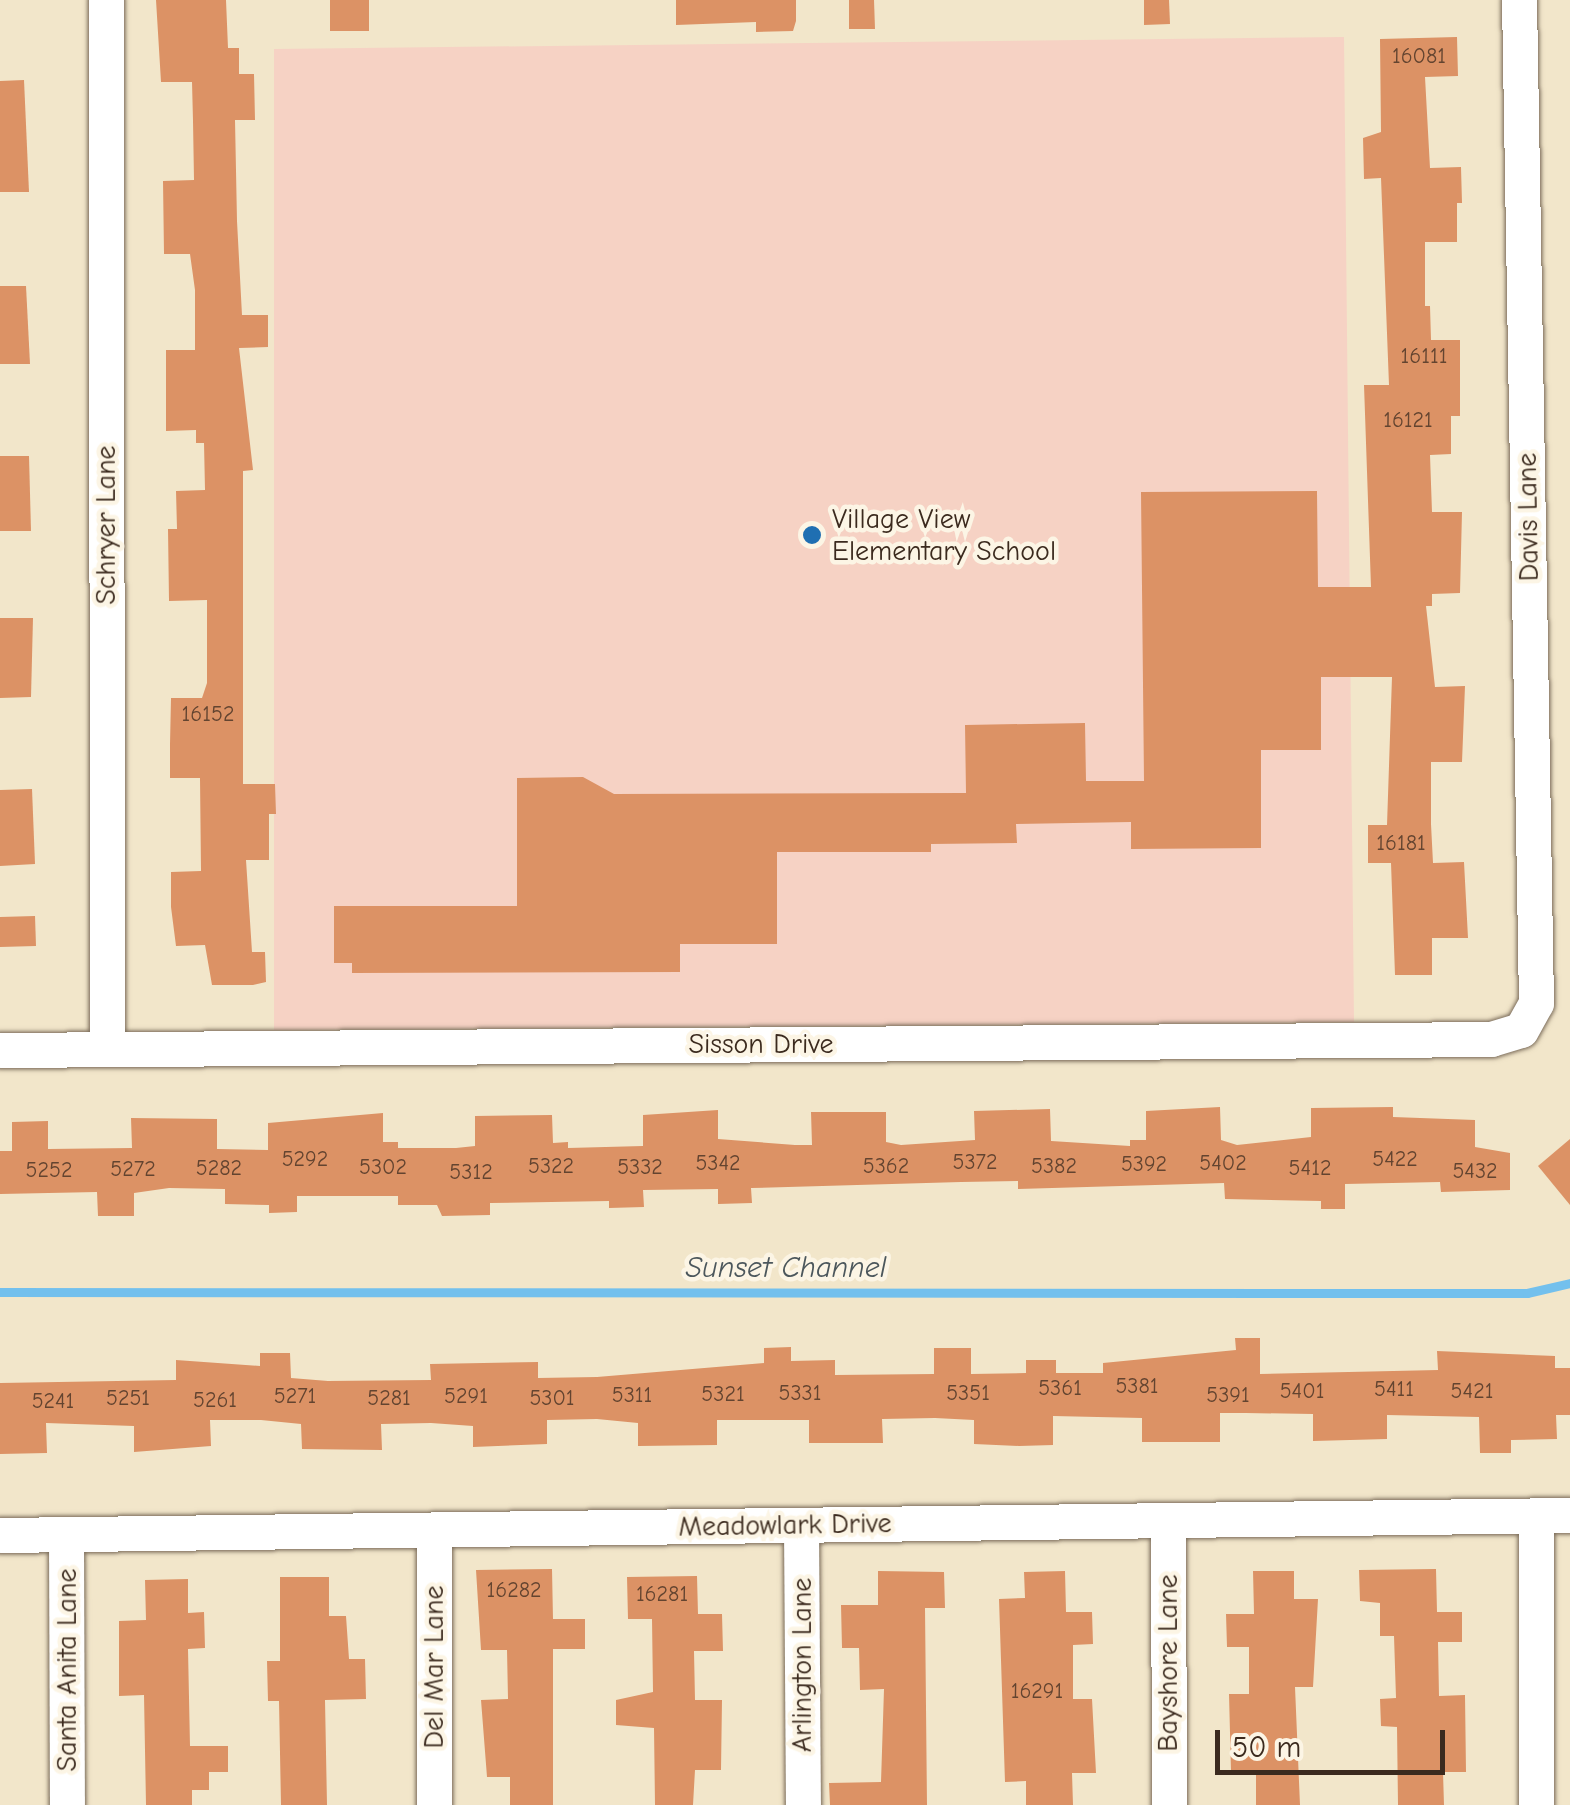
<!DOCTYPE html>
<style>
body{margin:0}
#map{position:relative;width:1570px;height:1805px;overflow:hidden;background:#f2e6ca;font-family:"Comic Neue",sans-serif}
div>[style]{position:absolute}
.built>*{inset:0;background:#f6d2c4}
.stream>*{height:9px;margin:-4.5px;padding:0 4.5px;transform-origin:4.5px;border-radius:4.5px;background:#73c0ed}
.building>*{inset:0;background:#dc9265}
.roads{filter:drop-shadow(0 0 2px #7b6c5a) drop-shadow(0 0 2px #7b6c5a)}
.minor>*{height:35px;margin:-17.5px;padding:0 17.5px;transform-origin:17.5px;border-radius:17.5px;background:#fff}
.dots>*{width:28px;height:28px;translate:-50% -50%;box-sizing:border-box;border:5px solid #fcf5e5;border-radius:50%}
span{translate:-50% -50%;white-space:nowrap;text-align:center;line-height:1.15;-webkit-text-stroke:9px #fcf5e5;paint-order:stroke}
.number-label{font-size:22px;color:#634430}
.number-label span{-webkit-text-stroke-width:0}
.street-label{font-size:28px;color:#3b2a1e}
.poi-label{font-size:28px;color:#3b2a1e}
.left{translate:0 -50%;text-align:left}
.water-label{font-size:30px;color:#4c575c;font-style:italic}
.scale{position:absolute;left:1215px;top:1730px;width:230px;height:45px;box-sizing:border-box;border:5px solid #3b2a1e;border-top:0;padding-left:12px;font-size:30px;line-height:35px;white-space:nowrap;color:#3b2a1e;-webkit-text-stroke:8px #fcf5e5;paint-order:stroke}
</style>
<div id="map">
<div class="built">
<div style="clip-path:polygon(1344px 37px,1354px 1022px,274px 1030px,274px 49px)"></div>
</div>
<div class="stream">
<div style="left:0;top:1292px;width:1527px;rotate:0.04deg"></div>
<div style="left:1527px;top:1293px;width:44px;rotate:-13.1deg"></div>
</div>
<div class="building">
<div style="clip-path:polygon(156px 0,226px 0,228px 48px,239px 48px,239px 74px,254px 74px,255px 120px,235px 120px,237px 221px,242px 315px,268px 315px,268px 347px,239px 348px,253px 470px,243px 471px,243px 784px,275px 784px,276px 814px,269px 814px,269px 860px,246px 860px,252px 952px,265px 952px,266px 982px,253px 985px,212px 985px,205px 945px,176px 946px,171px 907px,171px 872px,201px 871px,200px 778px,170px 778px,170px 744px,171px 698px,202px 698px,207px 683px,207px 600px,169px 601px,168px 529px,177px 529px,176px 491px,205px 490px,204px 443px,196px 443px,196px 430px,166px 431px,166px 350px,195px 350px,195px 290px,190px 254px,164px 254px,163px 181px,194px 180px,193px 121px,192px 82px,161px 82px)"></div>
<div style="clip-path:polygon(330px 0,369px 0,369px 31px,330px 31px)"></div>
<div style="clip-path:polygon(676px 0,796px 0,796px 21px,793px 31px,756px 32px,756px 22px,676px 25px)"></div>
<div style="clip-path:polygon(849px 0,874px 0,875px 29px,849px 29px)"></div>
<div style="clip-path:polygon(1144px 0,1169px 0,1170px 24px,1144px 25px)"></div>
<div style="clip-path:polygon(1457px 37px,1458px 76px,1425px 77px,1430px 168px,1461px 167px,1462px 203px,1457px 203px,1457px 242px,1425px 242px,1425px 306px,1430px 306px,1431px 340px,1460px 340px,1460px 416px,1451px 416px,1451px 454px,1430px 455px,1432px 512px,1462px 512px,1460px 593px,1432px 594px,1432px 606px,1426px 606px,1435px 687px,1465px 686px,1462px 762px,1431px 762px,1431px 824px,1433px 863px,1464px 862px,1468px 938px,1432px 938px,1432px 975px,1395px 975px,1391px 863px,1368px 863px,1368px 825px,1387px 825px,1392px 677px,1321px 677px,1321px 750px,1261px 750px,1261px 848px,1131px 849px,1131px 822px,1016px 824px,1017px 843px,931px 844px,931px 852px,777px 852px,777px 944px,680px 944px,680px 972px,352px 973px,352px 963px,334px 963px,334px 906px,517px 906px,517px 778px,583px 777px,614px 794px,966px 793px,965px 725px,1085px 723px,1086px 781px,1144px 781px,1141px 492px,1317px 491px,1318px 587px,1371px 587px,1364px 385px,1389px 385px,1381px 178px,1364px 179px,1363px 138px,1381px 132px,1380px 39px)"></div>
<div style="clip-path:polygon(24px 80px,29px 192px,0 192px,0 81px)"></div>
<div style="clip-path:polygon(0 286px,26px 286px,30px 364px,0 364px)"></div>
<div style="clip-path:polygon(0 456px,29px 456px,31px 531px,0 531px)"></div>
<div style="clip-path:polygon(0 618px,33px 618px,31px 697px,0 698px)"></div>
<div style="clip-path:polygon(32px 789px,35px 864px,0 866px,0 790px)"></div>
<div style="clip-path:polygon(35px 916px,36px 946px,0 947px,0 917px)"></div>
<div style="clip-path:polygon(1220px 1107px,1221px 1140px,1237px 1145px,1311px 1137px,1311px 1108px,1393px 1107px,1393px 1117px,1475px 1120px,1475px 1147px,1510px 1153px,1510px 1190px,1441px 1192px,1440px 1182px,1345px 1184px,1345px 1209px,1321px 1209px,1321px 1201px,1225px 1199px,1224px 1183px,1018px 1189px,1018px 1181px,961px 1182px,751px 1188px,752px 1203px,718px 1204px,718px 1189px,643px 1190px,644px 1207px,609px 1208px,609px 1201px,490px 1203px,490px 1215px,442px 1216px,437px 1205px,398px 1205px,398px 1196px,297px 1196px,297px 1212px,269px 1213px,269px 1205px,225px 1204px,225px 1189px,169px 1188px,134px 1193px,134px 1216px,98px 1216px,97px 1192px,0 1194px,0 1151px,12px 1151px,12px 1122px,48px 1121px,48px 1149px,132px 1148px,131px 1118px,217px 1119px,217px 1149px,268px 1150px,268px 1123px,383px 1113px,383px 1142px,398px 1142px,398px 1148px,456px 1148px,475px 1146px,475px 1116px,552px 1115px,553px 1143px,568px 1142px,568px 1148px,643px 1146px,643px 1115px,718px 1110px,718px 1139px,795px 1145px,812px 1145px,811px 1112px,886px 1112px,886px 1142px,901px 1145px,975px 1140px,974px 1111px,1050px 1109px,1051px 1141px,1130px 1146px,1130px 1140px,1146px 1140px,1146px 1111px)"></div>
<div style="clip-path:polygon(1570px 1139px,1570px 1205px,1538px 1166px)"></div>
<div style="clip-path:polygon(1235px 1338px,1260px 1338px,1260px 1374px,1438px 1370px,1437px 1351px,1555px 1356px,1555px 1368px,1570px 1368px,1570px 1415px,1556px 1415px,1557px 1439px,1511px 1440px,1511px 1453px,1480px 1453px,1479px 1417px,1387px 1415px,1387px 1439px,1313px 1441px,1313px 1414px,1246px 1413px,1220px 1413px,1220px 1442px,1142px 1442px,1142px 1418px,1053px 1416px,1053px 1445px,1019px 1446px,974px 1444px,974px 1420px,935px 1418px,882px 1419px,883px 1443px,809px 1443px,809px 1420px,717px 1420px,717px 1445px,638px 1446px,638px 1423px,597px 1419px,547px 1420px,547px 1444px,473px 1447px,473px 1426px,431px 1423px,381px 1424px,382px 1450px,302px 1449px,301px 1424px,261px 1420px,210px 1420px,211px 1446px,134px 1452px,134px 1426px,46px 1423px,47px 1453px,0 1454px,0 1383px,176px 1380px,176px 1360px,260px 1366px,260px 1353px,290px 1353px,291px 1378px,328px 1381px,431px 1380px,430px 1364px,538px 1362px,538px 1378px,597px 1377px,764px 1363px,764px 1348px,791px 1347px,791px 1361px,835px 1360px,835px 1375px,934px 1374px,934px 1348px,971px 1348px,971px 1374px,1026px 1373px,1026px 1360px,1056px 1360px,1056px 1373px,1103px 1373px,1103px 1363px,1236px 1350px)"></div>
<div style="clip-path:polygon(552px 1569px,553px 1619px,585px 1619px,585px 1649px,553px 1649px,553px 1805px,510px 1805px,510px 1777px,487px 1777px,481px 1700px,508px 1699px,507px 1650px,481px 1650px,476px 1570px)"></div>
<div style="clip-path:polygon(1436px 1569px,1437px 1612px,1462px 1612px,1462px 1642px,1438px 1642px,1439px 1696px,1465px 1695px,1466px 1772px,1443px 1772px,1444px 1805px,1398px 1805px,1397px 1727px,1381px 1726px,1380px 1699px,1396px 1698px,1394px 1636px,1380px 1636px,1380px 1603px,1360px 1601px,1359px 1570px)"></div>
<div style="clip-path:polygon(878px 1571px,944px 1572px,945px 1608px,925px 1608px,927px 1805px,830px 1805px,829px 1783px,881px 1782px,884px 1689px,860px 1690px,859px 1648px,842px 1648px,841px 1605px,878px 1605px)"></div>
<div style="clip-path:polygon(1065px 1571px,1066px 1612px,1092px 1612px,1093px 1644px,1073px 1645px,1073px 1699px,1092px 1699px,1096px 1773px,1072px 1773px,1073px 1805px,1026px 1805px,1026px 1781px,1005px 1782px,999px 1599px,1025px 1598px,1024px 1572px)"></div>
<div style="clip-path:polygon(1253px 1571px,1294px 1571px,1294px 1599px,1318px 1599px,1313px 1687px,1295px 1687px,1300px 1805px,1256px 1805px,1256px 1771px,1231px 1772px,1229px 1694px,1249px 1694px,1249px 1647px,1227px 1647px,1226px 1614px,1254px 1614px)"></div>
<div style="clip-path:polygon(697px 1576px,698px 1614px,722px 1614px,723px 1651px,694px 1651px,695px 1700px,722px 1700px,721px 1770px,695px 1770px,693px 1805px,655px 1805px,654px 1728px,616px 1725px,616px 1700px,653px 1692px,652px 1619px,628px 1619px,627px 1577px)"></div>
<div style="clip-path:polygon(280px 1577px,329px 1577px,329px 1616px,346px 1616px,349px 1659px,365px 1659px,366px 1699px,325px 1700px,327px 1805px,281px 1805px,279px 1701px,268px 1701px,267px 1661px,280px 1661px)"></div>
<div style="clip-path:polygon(188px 1579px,188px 1613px,204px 1612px,205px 1648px,188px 1649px,190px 1746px,228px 1746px,228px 1772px,209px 1772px,209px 1790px,192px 1790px,192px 1805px,146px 1805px,144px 1695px,119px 1696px,119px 1621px,146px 1620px,145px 1580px)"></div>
</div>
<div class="roads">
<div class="minor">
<div style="left:106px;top:0;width:1049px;rotate:89.95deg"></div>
<div style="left:0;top:1050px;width:1491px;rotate:-0.42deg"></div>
<div style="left:1491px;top:1039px;width:31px;rotate:-17deg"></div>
<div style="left:1521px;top:1030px;width:31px;rotate:-61deg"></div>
<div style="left:1536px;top:1003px;width:1003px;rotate:-90.97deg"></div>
<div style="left:1168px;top:1521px;width:284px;rotate:89.8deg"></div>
<div style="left:801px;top:1525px;width:280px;rotate:89.6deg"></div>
<div style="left:434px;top:1530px;width:275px;rotate:90deg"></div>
<div style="left:66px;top:1534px;width:271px;rotate:89.8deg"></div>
<div style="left:0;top:1535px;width:1570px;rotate:-0.73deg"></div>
<div style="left:1536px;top:1805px;width:289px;rotate:-90deg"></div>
</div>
</div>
<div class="dots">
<div style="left:812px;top:535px;background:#1f6fb2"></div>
</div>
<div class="number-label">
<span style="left:1419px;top:57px">16081</span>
<span style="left:1424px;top:357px">16111</span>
<span style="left:1408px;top:421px">16121</span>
<span style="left:208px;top:715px">16152</span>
<span style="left:1401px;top:844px">16181</span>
<span style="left:305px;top:1160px">5292</span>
<span style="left:1395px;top:1160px">5422</span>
<span style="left:975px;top:1163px">5372</span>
<span style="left:718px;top:1164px">5342</span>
<span style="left:1223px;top:1164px">5402</span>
<span style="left:1144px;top:1165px">5392</span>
<span style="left:551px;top:1167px">5322</span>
<span style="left:886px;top:1167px">5362</span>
<span style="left:1054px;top:1167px">5382</span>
<span style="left:383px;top:1168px">5302</span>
<span style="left:640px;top:1168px">5332</span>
<span style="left:219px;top:1169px">5282</span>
<span style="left:1310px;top:1169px">5412</span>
<span style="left:133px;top:1170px">5272</span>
<span style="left:49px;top:1171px">5252</span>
<span style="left:1475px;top:1172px">5432</span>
<span style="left:471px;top:1173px">5312</span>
<span style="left:1137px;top:1387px">5381</span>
<span style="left:1060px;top:1389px">5361</span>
<span style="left:1394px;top:1390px">5411</span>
<span style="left:1302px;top:1392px">5401</span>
<span style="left:1472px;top:1392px">5421</span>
<span style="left:800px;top:1394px">5331</span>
<span style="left:968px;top:1394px">5351</span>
<span style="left:723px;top:1395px">5321</span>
<span style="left:632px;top:1396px">5311</span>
<span style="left:1228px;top:1396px">5391</span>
<span style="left:295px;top:1397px">5271</span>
<span style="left:466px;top:1397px">5291</span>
<span style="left:128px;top:1399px">5251</span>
<span style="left:389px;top:1399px">5281</span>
<span style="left:552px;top:1399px">5301</span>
<span style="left:215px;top:1401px">5261</span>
<span style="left:53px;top:1402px">5241</span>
<span style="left:514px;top:1591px">16282</span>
<span style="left:662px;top:1595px">16281</span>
<span style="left:1037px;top:1692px">16291</span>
</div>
<div class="street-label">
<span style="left:1528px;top:517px;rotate:-91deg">Davis Lane</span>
<span style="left:106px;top:525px;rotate:-90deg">Schryer Lane</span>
<span style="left:761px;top:1044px">Sisson Drive</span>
<span style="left:785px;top:1525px;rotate:-1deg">Meadowlark Drive</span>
<span style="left:1168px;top:1663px;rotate:-90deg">Bayshore Lane</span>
<span style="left:802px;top:1665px;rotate:-90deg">Arlington Lane</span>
<span style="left:434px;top:1667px;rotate:-90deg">Del Mar Lane</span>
<span style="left:67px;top:1670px;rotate:-90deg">Santa Anita Lane</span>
</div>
<div class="poi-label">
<span class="left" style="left:832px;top:535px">Village View<br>Elementary School</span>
</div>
<div class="water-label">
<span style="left:786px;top:1268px">Sunset Channel</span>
</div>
<div class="scale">50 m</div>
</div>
